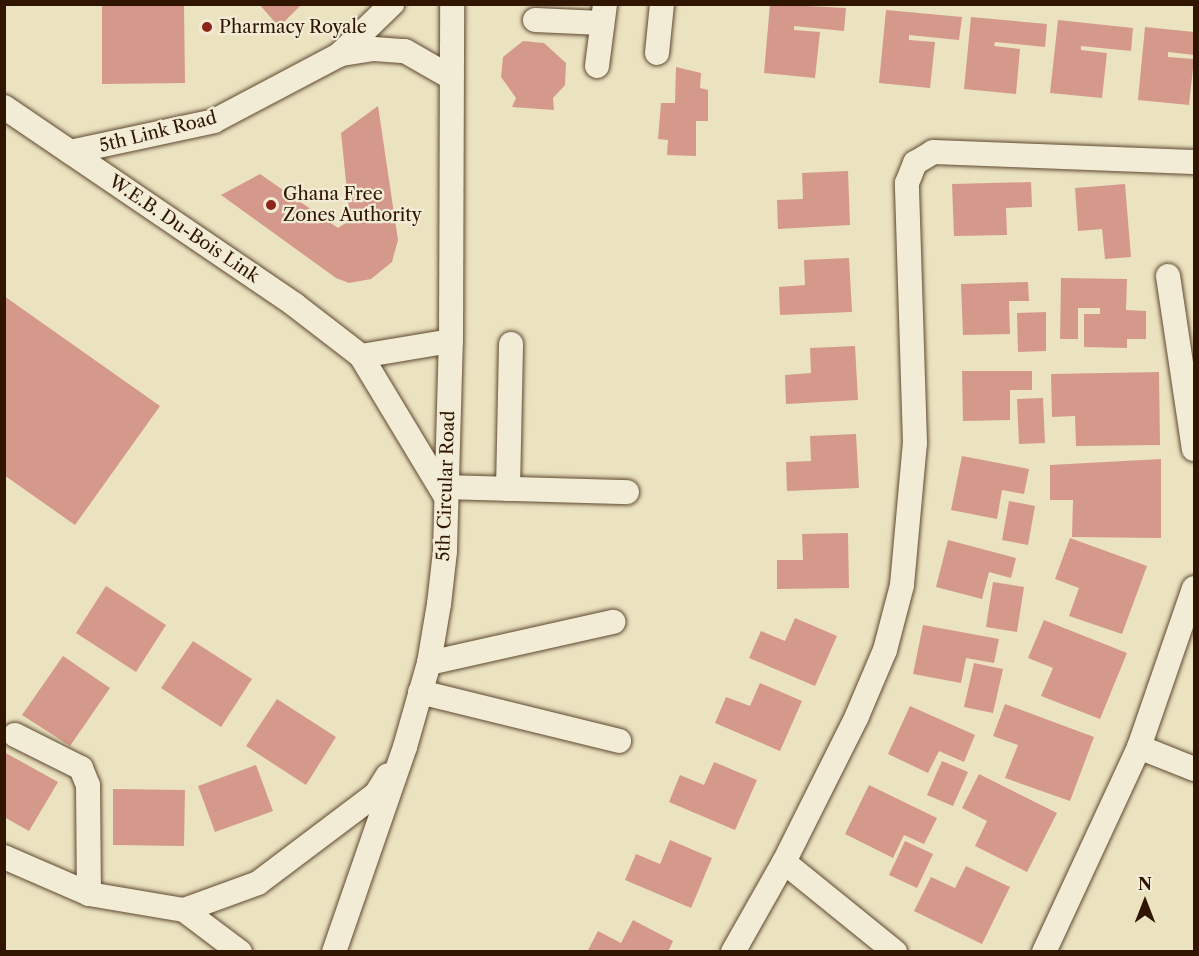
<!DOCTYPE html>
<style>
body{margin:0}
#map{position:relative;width:1199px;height:956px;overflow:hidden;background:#ebe2c0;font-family:"Libre Caslon Text",serif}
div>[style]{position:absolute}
.building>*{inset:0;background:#d5998b}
.roads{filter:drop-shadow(0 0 2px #5f4930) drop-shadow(0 0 2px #5f4930)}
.minor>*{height:24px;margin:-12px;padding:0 12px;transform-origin:12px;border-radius:12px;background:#f2ecd6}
.dots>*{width:16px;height:16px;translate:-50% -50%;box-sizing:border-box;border:3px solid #f2ecd6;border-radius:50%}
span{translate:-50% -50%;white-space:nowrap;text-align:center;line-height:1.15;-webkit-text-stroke:4.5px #f2ecd6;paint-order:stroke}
.poi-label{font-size:18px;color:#301600}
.left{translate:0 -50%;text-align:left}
.street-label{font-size:18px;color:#301600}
.frame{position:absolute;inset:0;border:6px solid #301600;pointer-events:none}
.north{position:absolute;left:1115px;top:872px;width:60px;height:60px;-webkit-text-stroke:4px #f2ecd6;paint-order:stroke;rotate:0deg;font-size:16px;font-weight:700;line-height:24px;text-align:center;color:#301600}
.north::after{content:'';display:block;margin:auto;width:21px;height:27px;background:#301600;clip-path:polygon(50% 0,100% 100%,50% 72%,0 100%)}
</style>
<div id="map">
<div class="building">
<div style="clip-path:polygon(259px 4px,302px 4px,279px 27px)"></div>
<div style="clip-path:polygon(770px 4px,846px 8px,844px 31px,794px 26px,794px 30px,820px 32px,815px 78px,764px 73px)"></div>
<div style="clip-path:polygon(102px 5px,184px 5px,185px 83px,102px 84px)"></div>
<div style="clip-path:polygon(886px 10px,962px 17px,959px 40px,909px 35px,909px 40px,935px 42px,930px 88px,879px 83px)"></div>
<div style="clip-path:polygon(971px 17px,1047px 24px,1045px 47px,995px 42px,994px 46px,1020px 49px,1016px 94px,964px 89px)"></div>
<div style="clip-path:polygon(1058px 20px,1133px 28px,1131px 51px,1081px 46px,1081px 50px,1107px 53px,1102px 98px,1050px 93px)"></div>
<div style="clip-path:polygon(1145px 27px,1194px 32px,1194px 55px,1168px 52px,1168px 57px,1194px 59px,1189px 105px,1138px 100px)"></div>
<div style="clip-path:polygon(523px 41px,544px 43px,566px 63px,565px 85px,553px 98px,554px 110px,512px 107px,516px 98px,501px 77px,503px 57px)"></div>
<div style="clip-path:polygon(676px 67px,701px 73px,700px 88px,708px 90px,708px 121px,696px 121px,696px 156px,667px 155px,668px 140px,658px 139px,661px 103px,675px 103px)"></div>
<div style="clip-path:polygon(378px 106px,398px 240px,392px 262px,371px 279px,349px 283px,336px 278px,221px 195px,260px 174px,338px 228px,350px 220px,341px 133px)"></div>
<div style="clip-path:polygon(848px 171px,850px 225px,778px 229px,777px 200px,803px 199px,802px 173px)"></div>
<div style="clip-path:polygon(1031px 182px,1032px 207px,1006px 208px,1007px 235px,954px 236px,952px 184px)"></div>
<div style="clip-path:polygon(1125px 184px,1131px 257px,1105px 259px,1102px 229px,1078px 231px,1075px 188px)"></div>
<div style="clip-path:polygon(849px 258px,852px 312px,780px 315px,779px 287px,805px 285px,804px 260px)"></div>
<div style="clip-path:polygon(1061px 278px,1127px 279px,1126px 310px,1146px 311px,1146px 339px,1127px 339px,1127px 348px,1084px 347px,1084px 314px,1100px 314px,1100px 308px,1078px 308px,1078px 339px,1060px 339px)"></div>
<div style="clip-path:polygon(1028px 282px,1029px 301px,1009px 301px,1010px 334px,963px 335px,961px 284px)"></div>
<div style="clip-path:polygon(4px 296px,160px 406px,75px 525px,4px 475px)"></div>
<div style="clip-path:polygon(1046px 312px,1046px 351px,1018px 352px,1017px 313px)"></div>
<div style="clip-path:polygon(855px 346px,858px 400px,786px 404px,785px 375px,811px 373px,810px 348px)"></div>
<div style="clip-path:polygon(962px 371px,1032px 371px,1032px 390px,1010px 390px,1010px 420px,963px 421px)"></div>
<div style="clip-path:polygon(1159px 372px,1160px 445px,1076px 446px,1075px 416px,1052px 417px,1051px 374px)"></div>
<div style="clip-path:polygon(1043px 398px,1045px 443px,1019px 444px,1017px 399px)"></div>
<div style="clip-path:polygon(856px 434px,859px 488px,787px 491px,786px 462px,811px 461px,810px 436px)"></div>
<div style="clip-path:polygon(962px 456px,1029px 469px,1024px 494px,1002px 490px,997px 519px,951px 510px)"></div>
<div style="clip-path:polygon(1161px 459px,1161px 538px,1072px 537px,1073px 500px,1050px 500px,1050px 465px)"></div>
<div style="clip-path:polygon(1009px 501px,1035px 506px,1028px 545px,1002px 540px)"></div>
<div style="clip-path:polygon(848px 533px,849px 588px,777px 589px,777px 560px,803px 560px,802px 534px)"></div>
<div style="clip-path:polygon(1070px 538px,1147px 566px,1122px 634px,1069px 616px,1079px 588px,1055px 579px)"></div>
<div style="clip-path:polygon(948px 540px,1016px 558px,1011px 578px,989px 572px,982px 599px,936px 587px)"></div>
<div style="clip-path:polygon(993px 582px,1024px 587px,1017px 632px,986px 627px)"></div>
<div style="clip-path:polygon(106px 586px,166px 625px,136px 672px,76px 633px)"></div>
<div style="clip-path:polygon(795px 618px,837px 636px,815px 686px,749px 658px,761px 631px,785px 641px)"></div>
<div style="clip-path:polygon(1044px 620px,1127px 653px,1100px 719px,1041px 696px,1053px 668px,1028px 658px)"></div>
<div style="clip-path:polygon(923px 625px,999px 639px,994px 663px,966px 658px,961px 683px,913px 674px)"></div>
<div style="clip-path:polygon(193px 641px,252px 679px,221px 727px,161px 688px)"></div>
<div style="clip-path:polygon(63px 656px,110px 688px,70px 746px,22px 715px)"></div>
<div style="clip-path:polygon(974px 663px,1003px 669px,993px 713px,964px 707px)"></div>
<div style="clip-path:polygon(760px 683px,802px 701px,780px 751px,715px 723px,726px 697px,750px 706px)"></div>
<div style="clip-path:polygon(277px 699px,336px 737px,306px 785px,246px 746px)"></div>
<div style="clip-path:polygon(1005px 704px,1094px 737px,1070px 801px,1005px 778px,1018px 745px,993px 736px)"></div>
<div style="clip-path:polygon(910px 706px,975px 735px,964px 762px,939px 751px,928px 773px,888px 754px)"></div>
<div style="clip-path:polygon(4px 752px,58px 782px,29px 831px,4px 817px)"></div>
<div style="clip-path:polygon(942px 761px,968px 772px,953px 806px,927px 795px)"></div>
<div style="clip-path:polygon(714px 762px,757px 780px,735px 830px,669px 802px,680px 775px,704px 785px)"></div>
<div style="clip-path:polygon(256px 765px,273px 811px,215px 832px,198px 786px)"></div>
<div style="clip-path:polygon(979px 774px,1057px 813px,1027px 872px,975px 846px,987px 821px,962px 808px)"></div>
<div style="clip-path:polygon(869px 785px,937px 818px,924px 844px,904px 835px,893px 858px,845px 834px)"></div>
<div style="clip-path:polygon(113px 789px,185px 790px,184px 846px,113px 845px)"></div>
<div style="clip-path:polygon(670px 840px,712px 858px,691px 908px,625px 880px,636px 854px,660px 864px)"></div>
<div style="clip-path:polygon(905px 841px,933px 854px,917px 888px,889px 875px)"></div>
<div style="clip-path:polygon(966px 866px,1010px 887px,982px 944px,914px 911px,931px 877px,955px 888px)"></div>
<div style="clip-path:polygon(633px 920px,673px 941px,668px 952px,587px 952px,598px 931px,621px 943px)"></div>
</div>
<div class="roads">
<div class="minor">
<div style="left:535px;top:20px;width:67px;rotate:2.6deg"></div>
<div style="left:657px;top:53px;width:49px;rotate:-84.2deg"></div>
<div style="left:342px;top:54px;width:32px;rotate:-9deg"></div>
<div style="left:374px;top:49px;width:31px;rotate:4deg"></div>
<div style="left:405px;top:51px;width:54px;rotate:29.9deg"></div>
<div style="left:597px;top:66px;width:63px;rotate:-82.6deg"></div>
<div style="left:4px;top:107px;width:352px;rotate:34.2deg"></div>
<div style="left:295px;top:305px;width:83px;rotate:37.7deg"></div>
<div style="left:361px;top:356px;width:165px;rotate:58.9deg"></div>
<div style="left:70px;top:152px;width:147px;rotate:-12.1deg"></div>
<div style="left:214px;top:121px;width:141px;rotate:-27.8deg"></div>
<div style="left:339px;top:55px;width:74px;rotate:-43.9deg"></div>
<div style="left:1168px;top:276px;width:175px;rotate:81.5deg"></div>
<div style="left:361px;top:356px;width:91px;rotate:-9.5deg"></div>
<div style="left:446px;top:487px;width:181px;rotate:1.6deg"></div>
<div style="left:508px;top:489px;width:145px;rotate:-88.8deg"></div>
<div style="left:429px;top:663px;width:189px;rotate:-12.6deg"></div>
<div style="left:420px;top:692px;width:205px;rotate:13.8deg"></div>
<div style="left:15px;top:735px;width:74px;rotate:26.6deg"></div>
<div style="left:81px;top:768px;width:18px;rotate:68deg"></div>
<div style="left:88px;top:785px;width:109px;rotate:89.5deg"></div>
<div style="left:1139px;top:747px;width:59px;rotate:21.8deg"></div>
<div style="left:4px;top:857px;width:93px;rotate:23.5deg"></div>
<div style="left:89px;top:894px;width:96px;rotate:9.6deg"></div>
<div style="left:184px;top:910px;width:70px;rotate:36.9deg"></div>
<div style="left:784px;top:862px;width:143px;rotate:39deg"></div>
<div style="left:184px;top:910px;width:79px;rotate:-20deg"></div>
<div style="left:258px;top:883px;width:148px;rotate:-37deg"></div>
<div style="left:376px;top:794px;width:22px;rotate:-58deg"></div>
<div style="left:334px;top:952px;width:217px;rotate:-70.9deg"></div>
<div style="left:405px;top:747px;width:87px;rotate:-74.1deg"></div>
<div style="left:429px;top:663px;width:60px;rotate:-80.4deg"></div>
<div style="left:439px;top:604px;width:53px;rotate:-83.5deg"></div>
<div style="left:445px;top:551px;width:210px;rotate:-88.4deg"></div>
<div style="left:451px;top:341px;width:337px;rotate:-89.8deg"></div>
<div style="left:733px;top:952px;width:103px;rotate:-60.5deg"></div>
<div style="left:784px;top:862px;width:163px;rotate:-63.4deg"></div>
<div style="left:857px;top:716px;width:72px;rotate:-67deg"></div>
<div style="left:885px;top:650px;width:67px;rotate:-75.3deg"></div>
<div style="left:902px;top:585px;width:143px;rotate:-84.8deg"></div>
<div style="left:915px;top:443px;width:260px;rotate:-91.8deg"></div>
<div style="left:907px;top:183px;width:22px;rotate:-68deg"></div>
<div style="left:915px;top:163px;width:21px;rotate:-31deg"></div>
<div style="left:933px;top:152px;width:261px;rotate:2.2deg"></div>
<div style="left:1044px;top:952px;width:226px;rotate:-65.1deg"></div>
<div style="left:1139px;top:747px;width:168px;rotate:-70.9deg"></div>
</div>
</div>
<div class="dots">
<div style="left:207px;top:27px;background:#8f2418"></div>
<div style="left:271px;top:205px;background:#8f2418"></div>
</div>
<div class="poi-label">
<span class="left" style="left:219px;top:27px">Pharmacy Royale</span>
<span class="left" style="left:283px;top:205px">Ghana Free<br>Zones Authority</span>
</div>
<div class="street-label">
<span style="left:158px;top:132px;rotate:-14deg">5th Link Road</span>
<span style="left:184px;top:229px;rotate:34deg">W.E.B. Du-Bois Link</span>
<span style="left:446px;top:486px;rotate:-88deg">5th Circular Road</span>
</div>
<div class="frame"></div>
<div class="north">N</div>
</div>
